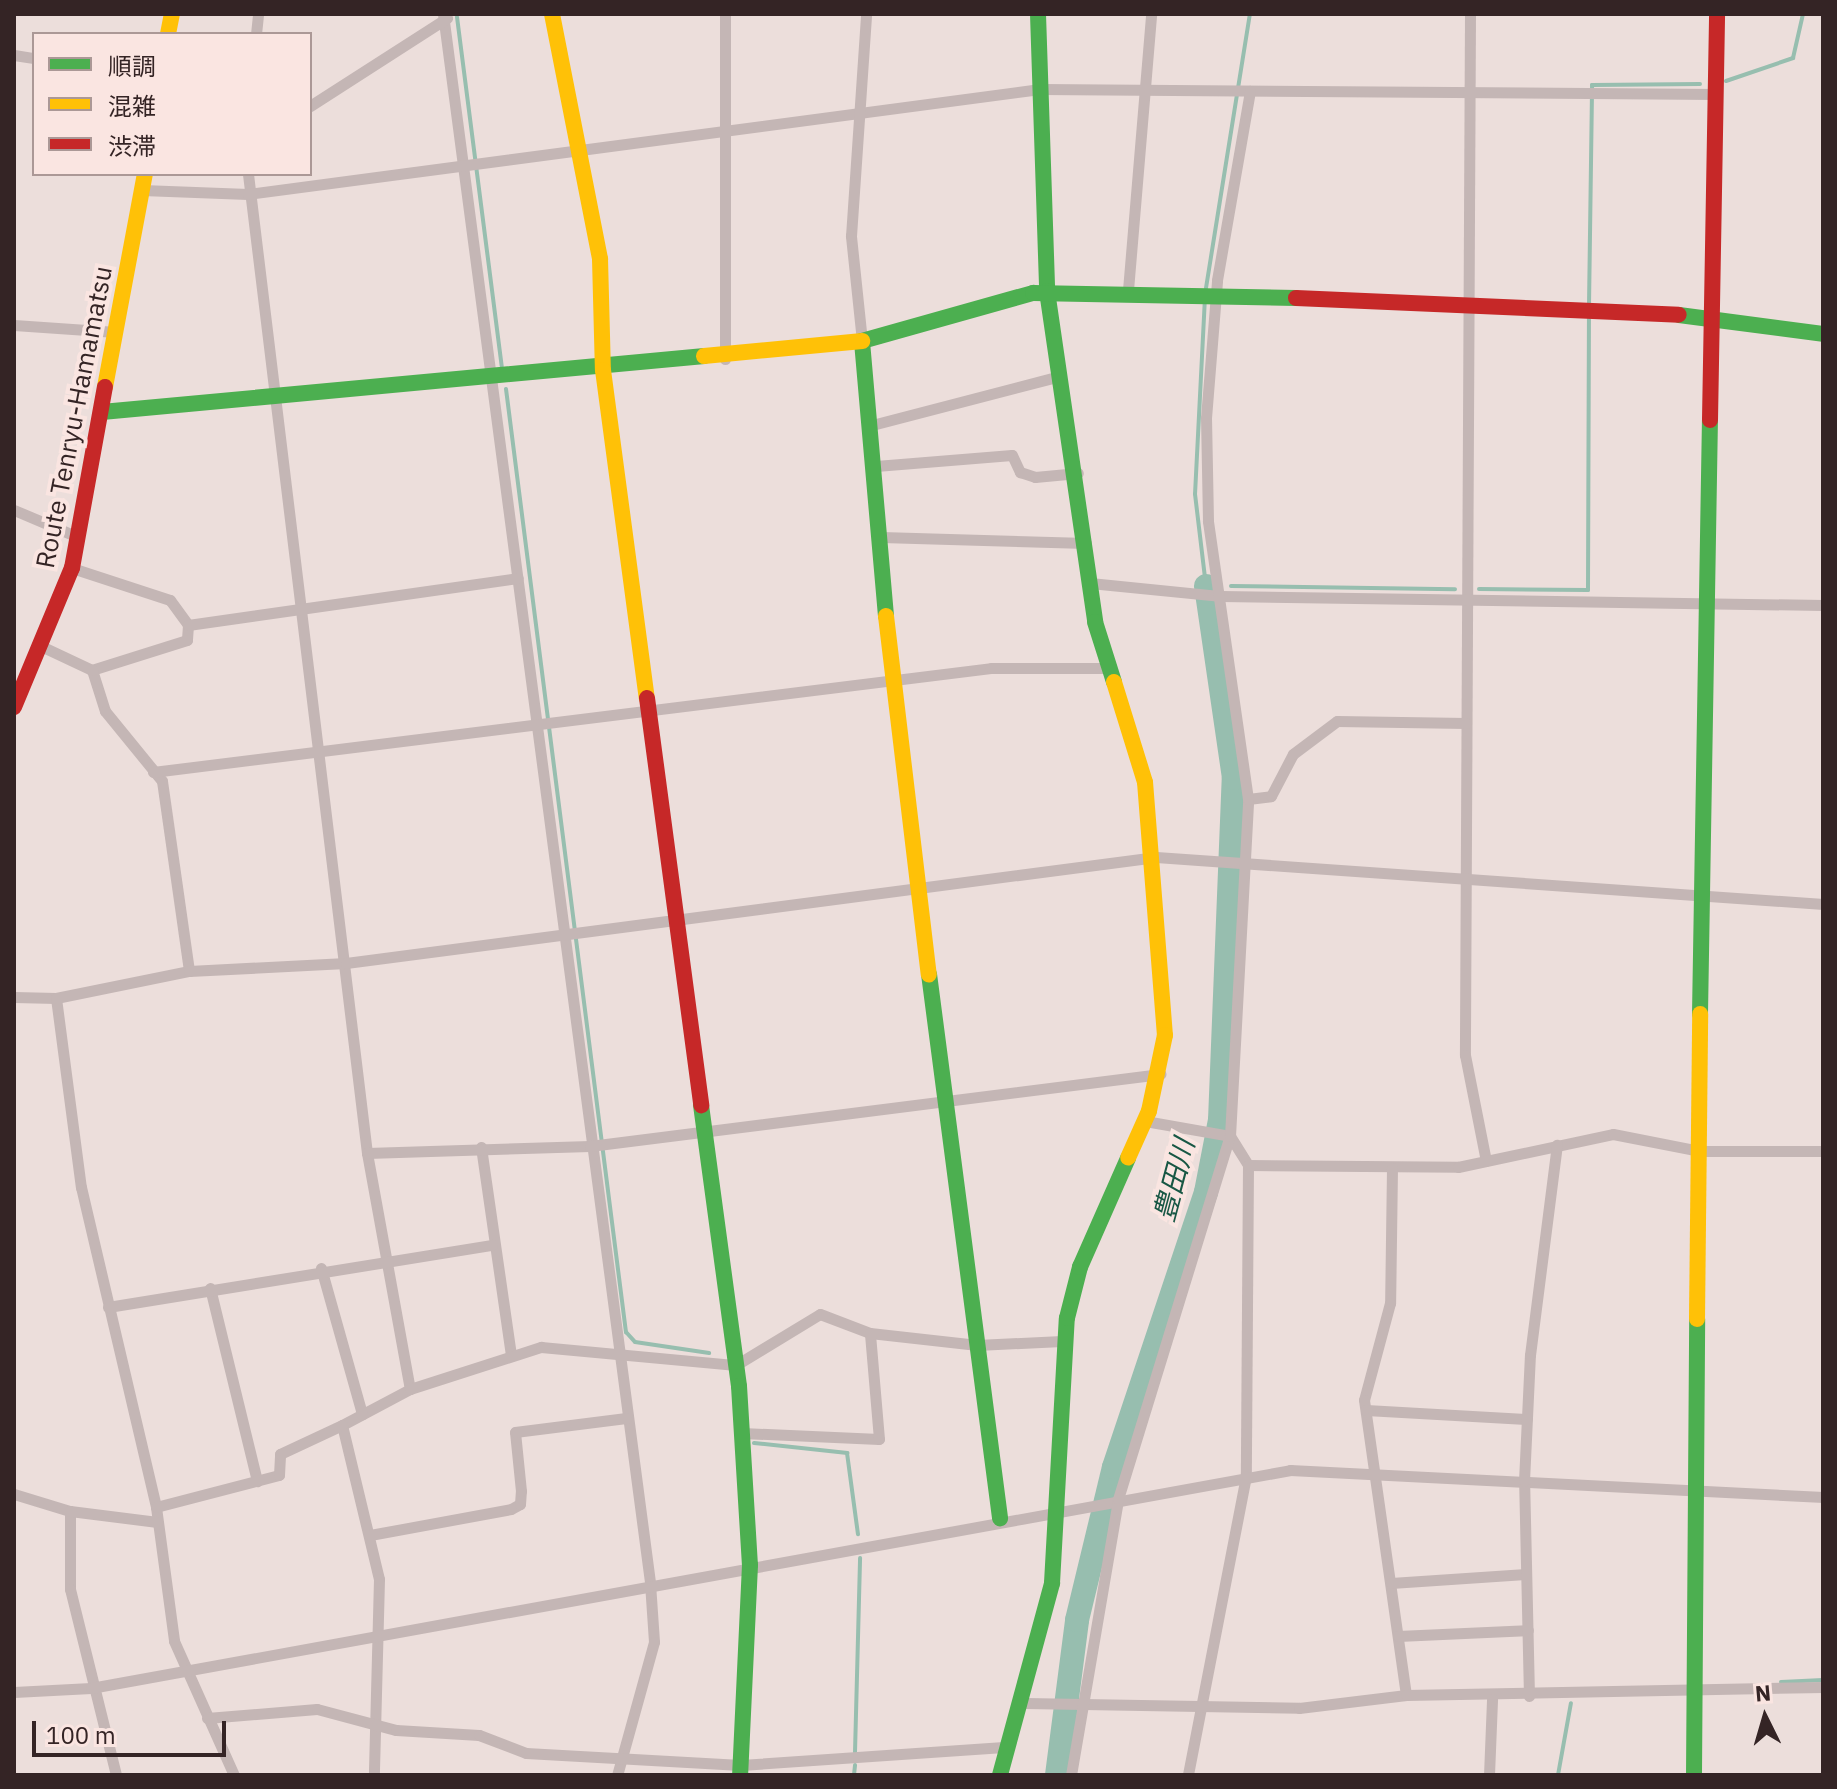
<!DOCTYPE html>
<meta charset="utf-8">
<style>
body{margin:0}
#map{position:relative;width:1837px;height:1789px;overflow:hidden;background:#ecdedb;font-family:"IBM Plex Sans","Noto Sans JP",sans-serif}
div>[style]{position:absolute}
.stream>*{height:4px;margin:-2px;padding:0 2px;transform-origin:2px;border-radius:2px;background:#97beaf}
.river>*{height:24px;margin:-12px;padding:0 12px;transform-origin:12px;border-radius:12px;background:#97beaf}
.street>*{height:11px;margin:-5.5px;padding:0 5.5px;transform-origin:5.5px;border-radius:5.5px;background:#c4b6b5}
.fast>*{height:16px;margin:-8px;padding:0 8px;transform-origin:8px;border-radius:8px;background:#4caf50}
.slow>*{height:16px;margin:-8px;padding:0 8px;transform-origin:8px;border-radius:8px;background:#ffc107}
.jam>*{height:16px;margin:-8px;padding:0 8px;transform-origin:8px;border-radius:8px;background:#c62828}
span{translate:-50% -50%;white-space:nowrap;text-align:center;line-height:1.15;-webkit-text-stroke:8px #fae5e1;paint-order:stroke}
.street-label{font-size:26px;color:#342425}
.water-label{font-size:28px;color:#185744;font-style:italic}
.frame{position:absolute;inset:0;border:16px solid #342425;pointer-events:none}
.legend{position:absolute;left:32px;top:32px;width:280px;height:144px;box-sizing:border-box;background:#fae5e1;border:2px solid #ab9896;margin:0;padding:10px 14px;list-style:none;font-size:24px;color:#342425}
.legend li{display:flex;align-items:center;gap:16px;height:40px}
.legend b{width:40px;border:2px solid #ab9896}
.north{position:absolute;left:1725px;top:1677px;width:80px;height:80px;-webkit-text-stroke:6px #fae5e1;paint-order:stroke;rotate:355deg;font-size:22px;font-weight:700;line-height:32px;text-align:center;color:#342425}
.north::after{content:'';display:block;margin:auto;width:28px;height:36px;background:#342425;clip-path:polygon(50% 0,100% 100%,50% 72%,0 100%)}
.scale{position:absolute;left:32px;top:1721px;width:194px;height:36px;box-sizing:border-box;border:4px solid #342425;border-top:0;padding-left:10px;font-size:24px;line-height:28px;white-space:nowrap;color:#342425;-webkit-text-stroke:6px #fae5e1;paint-order:stroke}
</style>
<div id="map">
<div class="stream">
<div style="left:457px;top:17px;width:352px;rotate:82.7deg"></div>
<div style="left:1726px;top:81px;width:71px;rotate:-18.9deg"></div>
<div style="left:1793px;top:58px;width:45px;rotate:-77.2deg"></div>
<div style="left:1206px;top:288px;width:278px;rotate:-80.9deg"></div>
<div style="left:1205px;top:297px;width:197px;rotate:92.9deg"></div>
<div style="left:1195px;top:494px;width:93px;rotate:83.2deg"></div>
<div style="left:1206px;top:586px;width:7px;rotate:-8deg"></div>
<div style="left:1589px;top:306px;width:221px;rotate:-89.2deg"></div>
<div style="left:1592px;top:85px;width:108px;rotate:-0.5deg"></div>
<div style="left:506px;top:389px;width:951px;rotate:82.75deg"></div>
<div style="left:626px;top:1332px;width:13px;rotate:48deg"></div>
<div style="left:635px;top:1342px;width:75px;rotate:8.5deg"></div>
<div style="left:1231px;top:586px;width:224px;rotate:0.8deg"></div>
<div style="left:1479px;top:589px;width:109px;rotate:0.5deg"></div>
<div style="left:1588px;top:590px;width:275px;rotate:-89.8deg"></div>
<div style="left:1823px;top:1399px;width:122px;rotate:90deg"></div>
<div style="left:754px;top:1443px;width:94px;rotate:6.1deg"></div>
<div style="left:847px;top:1453px;width:82px;rotate:82.3deg"></div>
<div style="left:1781px;top:1682px;width:42px;rotate:-2.7deg"></div>
<div style="left:1823px;top:1680px;width:131px;rotate:-90deg"></div>
<div style="left:855px;top:1752px;width:194px;rotate:-88.5deg"></div>
<div style="left:854px;top:1775px;width:10px;rotate:-84deg"></div>
<div style="left:1558px;top:1775px;width:73px;rotate:-79.8deg"></div>
</div>
<div class="river">
<div style="left:1057px;top:1775px;width:156px;rotate:-82.6deg"></div>
<div style="left:1077px;top:1620px;width:157px;rotate:-76.4deg"></div>
<div style="left:1114px;top:1467px;width:290px;rotate:-71.5deg"></div>
<div style="left:1206px;top:1192px;width:73px;rotate:-79deg"></div>
<div style="left:1220px;top:1120px;width:342px;rotate:-87.7deg"></div>
<div style="left:1234px;top:778px;width:194px;rotate:-98.3deg"></div>
</div>
<div class="street">
<div style="left:443px;top:14px;width:1583px;rotate:82.48deg"></div>
<div style="left:650px;top:1583px;width:59px;rotate:86.1deg"></div>
<div style="left:654px;top:1642px;width:138px;rotate:105.5deg"></div>
<div style="left:1470px;top:14px;width:1041px;rotate:90.28deg"></div>
<div style="left:1465px;top:1055px;width:108px;rotate:78.8deg"></div>
<div style="left:256px;top:34px;width:20px;rotate:-84deg"></div>
<div style="left:14px;top:55px;width:20px;rotate:9deg"></div>
<div style="left:310px;top:106px;width:163px;rotate:-32.7deg"></div>
<div style="left:248px;top:174px;width:986px;rotate:83.07deg"></div>
<div style="left:367px;top:1153px;width:240px;rotate:79.7deg"></div>
<div style="left:410px;top:1389px;width:77px;rotate:152.1deg"></div>
<div style="left:342px;top:1425px;width:158px;rotate:76.5deg"></div>
<div style="left:379px;top:1579px;width:196px;rotate:91.5deg"></div>
<div style="left:142px;top:190px;width:106px;rotate:2.2deg"></div>
<div style="left:248px;top:194px;width:799px;rotate:-7.55deg"></div>
<div style="left:1040px;top:89px;width:676px;rotate:0.42deg"></div>
<div style="left:1128px;top:290px;width:277px;rotate:-85.2deg"></div>
<div style="left:14px;top:325px;width:102px;rotate:3.9deg"></div>
<div style="left:862px;top:341px;width:106px;rotate:-96deg"></div>
<div style="left:851px;top:236px;width:223px;rotate:-86.1deg"></div>
<div style="left:725px;top:359px;width:345px;rotate:-90deg"></div>
<div style="left:872px;top:425px;width:194px;rotate:-14.6deg"></div>
<div style="left:876px;top:466px;width:136px;rotate:-4.6deg"></div>
<div style="left:1012px;top:455px;width:19px;rotate:65deg"></div>
<div style="left:1020px;top:472px;width:16px;rotate:18deg"></div>
<div style="left:1035px;top:477px;width:43px;rotate:-5.3deg"></div>
<div style="left:14px;top:510px;width:69px;rotate:22.9deg"></div>
<div style="left:881px;top:537px;width:205px;rotate:1.7deg"></div>
<div style="left:72px;top:568px;width:103px;rotate:18.1deg"></div>
<div style="left:170px;top:600px;width:31px;rotate:54deg"></div>
<div style="left:188px;top:625px;width:15px;rotate:94deg"></div>
<div style="left:187px;top:640px;width:100px;rotate:162.5deg"></div>
<div style="left:92px;top:670px;width:43px;rotate:72.4deg"></div>
<div style="left:105px;top:711px;width:90px;rotate:50.8deg"></div>
<div style="left:162px;top:781px;width:192px;rotate:81.9deg"></div>
<div style="left:1090px;top:583px;width:132px;rotate:5.7deg"></div>
<div style="left:1221px;top:596px;width:602px;rotate:0.86deg"></div>
<div style="left:188px;top:625px;width:333px;rotate:-8.1deg"></div>
<div style="left:43px;top:647px;width:54px;rotate:25.1deg"></div>
<div style="left:153px;top:772px;width:844px;rotate:-7.07deg"></div>
<div style="left:991px;top:668px;width:117px"></div>
<div style="left:1248px;top:799px;width:23px;rotate:-7deg"></div>
<div style="left:1271px;top:796px;width:47px;rotate:-62.4deg"></div>
<div style="left:1293px;top:754px;width:55px;rotate:-36.9deg"></div>
<div style="left:1337px;top:721px;width:129px;rotate:0.9deg"></div>
<div style="left:14px;top:997px;width:42px;rotate:1.4deg"></div>
<div style="left:56px;top:998px;width:191px;rotate:82.5deg"></div>
<div style="left:81px;top:1187px;width:329px;rotate:76.8deg"></div>
<div style="left:156px;top:1507px;width:135px;rotate:82.3deg"></div>
<div style="left:174px;top:1641px;width:147px;rotate:65.9deg"></div>
<div style="left:56px;top:998px;width:136px;rotate:-11.5deg"></div>
<div style="left:189px;top:971px;width:157px;rotate:-2.9deg"></div>
<div style="left:346px;top:963px;width:817px;rotate:-7.46deg"></div>
<div style="left:1156px;top:857px;width:669px;rotate:4.03deg"></div>
<div style="left:1145px;top:1121px;width:86px;rotate:10deg"></div>
<div style="left:1230px;top:1136px;width:34px;rotate:58deg"></div>
<div style="left:1248px;top:1165px;width:311px;rotate:90.4deg"></div>
<div style="left:1246px;top:1476px;width:305px;rotate:101deg"></div>
<div style="left:481px;top:1147px;width:211px;rotate:81.8deg"></div>
<div style="left:367px;top:1153px;width:223px;rotate:-1.8deg"></div>
<div style="left:590px;top:1146px;width:575px;rotate:-7.2deg"></div>
<div style="left:1248px;top:1165px;width:210px;rotate:0.5deg"></div>
<div style="left:1458px;top:1167px;width:158px;rotate:-12deg"></div>
<div style="left:1613px;top:1134px;width:89px;rotate:11.1deg"></div>
<div style="left:1700px;top:1151px;width:123px"></div>
<div style="left:1392px;top:1168px;width:135px;rotate:90.8deg"></div>
<div style="left:1390px;top:1303px;width:100px;rotate:105deg"></div>
<div style="left:1364px;top:1400px;width:298px;rotate:81.9deg"></div>
<div style="left:321px;top:1268px;width:152px;rotate:74.3deg"></div>
<div style="left:210px;top:1288px;width:199px;rotate:76.3deg"></div>
<div style="left:108px;top:1307px;width:389px;rotate:-9.2deg"></div>
<div style="left:410px;top:1389px;width:138px;rotate:-17.8deg"></div>
<div style="left:541px;top:1347px;width:196px;rotate:5.3deg"></div>
<div style="left:736px;top:1365px;width:98px;rotate:-31.3deg"></div>
<div style="left:820px;top:1314px;width:53px;rotate:20.8deg"></div>
<div style="left:870px;top:1333px;width:108px;rotate:6.4deg"></div>
<div style="left:977px;top:1345px;width:85px;rotate:-2.7deg"></div>
<div style="left:1366px;top:1410px;width:161px;rotate:3.2deg"></div>
<div style="left:742px;top:1433px;width:137px;rotate:2.5deg"></div>
<div style="left:879px;top:1439px;width:106px;rotate:-94.9deg"></div>
<div style="left:14px;top:1494px;width:59px;rotate:16.9deg"></div>
<div style="left:70px;top:1511px;width:78px;rotate:90deg"></div>
<div style="left:70px;top:1589px;width:192px;rotate:76.1deg"></div>
<div style="left:156px;top:1507px;width:127px;rotate:-14.6deg"></div>
<div style="left:279px;top:1475px;width:21px;rotate:-87deg"></div>
<div style="left:280px;top:1454px;width:68px;rotate:-25.1deg"></div>
<div style="left:70px;top:1511px;width:88px;rotate:7.2deg"></div>
<div style="left:370px;top:1535px;width:143px;rotate:-10.4deg"></div>
<div style="left:511px;top:1509px;width:10px;rotate:-29deg"></div>
<div style="left:520px;top:1504px;width:13px;rotate:-86deg"></div>
<div style="left:521px;top:1491px;width:59px;rotate:-95.8deg"></div>
<div style="left:515px;top:1432px;width:112px;rotate:-7.2deg"></div>
<div style="left:1391px;top:1583px;width:135px;rotate:-3.8deg"></div>
<div style="left:1398px;top:1636px;width:130px;rotate:-2.6deg"></div>
<div style="left:14px;top:1692px;width:77px;rotate:-3deg"></div>
<div style="left:91px;top:1688px;width:1219px;rotate:-10.3deg"></div>
<div style="left:1290px;top:1470px;width:534px;rotate:2.9deg"></div>
<div style="left:1529px;top:1696px;width:215px;rotate:-91.3deg"></div>
<div style="left:1524px;top:1481px;width:126px;rotate:-87.3deg"></div>
<div style="left:1530px;top:1355px;width:212px;rotate:-82.7deg"></div>
<div style="left:1025px;top:1703px;width:274px;rotate:1deg"></div>
<div style="left:1299px;top:1708px;width:108px;rotate:-6.9deg"></div>
<div style="left:1406px;top:1695px;width:417px;rotate:-1.1deg"></div>
<div style="left:207px;top:1718px;width:110px;rotate:-4.7deg"></div>
<div style="left:317px;top:1709px;width:82px;rotate:14.9deg"></div>
<div style="left:396px;top:1730px;width:83px;rotate:3.4deg"></div>
<div style="left:479px;top:1735px;width:50px;rotate:21deg"></div>
<div style="left:526px;top:1753px;width:215px;rotate:3.2deg"></div>
<div style="left:741px;top:1765px;width:267px;rotate:-3.9deg"></div>
<div style="left:1071px;top:1775px;width:280px;rotate:-80.3deg"></div>
<div style="left:1118px;top:1499px;width:380px;rotate:-72.9deg"></div>
<div style="left:1230px;top:1136px;width:337px;rotate:-86.9deg"></div>
<div style="left:1248px;top:799px;width:281px;rotate:-98.2deg"></div>
<div style="left:1208px;top:521px;width:103px;rotate:-91.1deg"></div>
<div style="left:1206px;top:418px;width:138px;rotate:-85.4deg"></div>
<div style="left:1217px;top:280px;width:192px;rotate:-80.1deg"></div>
<div style="left:1489px;top:1775px;width:76px;rotate:-87.7deg"></div>
</div>
<div class="fast">
<div style="left:1038px;top:14px;width:277px;rotate:88.1deg"></div>
<div style="left:1047px;top:291px;width:334px;rotate:81.7deg"></div>
<div style="left:1095px;top:622px;width:63px;rotate:72.4deg"></div>
<div style="left:1679px;top:315px;width:145px;rotate:7.5deg"></div>
<div style="left:102px;top:412px;width:605px;rotate:-5.31deg"></div>
<div style="left:886px;top:616px;width:276px;rotate:-95deg"></div>
<div style="left:862px;top:341px;width:178px;rotate:-15.7deg"></div>
<div style="left:1033px;top:293px;width:263px;rotate:1.1deg"></div>
<div style="left:929px;top:974px;width:549px;rotate:82.56deg"></div>
<div style="left:1700px;top:1014px;width:594px;rotate:-89.04deg"></div>
<div style="left:701px;top:1105px;width:284px;rotate:82.3deg"></div>
<div style="left:739px;top:1386px;width:179px;rotate:86.5deg"></div>
<div style="left:750px;top:1565px;width:210px;rotate:92.7deg"></div>
<div style="left:1000px;top:1775px;width:199px;rotate:-74.8deg"></div>
<div style="left:1052px;top:1583px;width:265px;rotate:-86.8deg"></div>
<div style="left:1067px;top:1318px;width:53px;rotate:-75.7deg"></div>
<div style="left:1080px;top:1267px;width:119px;rotate:-66.2deg"></div>
<div style="left:1694px;top:1775px;width:456px;rotate:-89.6deg"></div>
</div>
<div class="slow">
<div style="left:552px;top:14px;width:250px;rotate:78.9deg"></div>
<div style="left:600px;top:259px;width:111px;rotate:88.5deg"></div>
<div style="left:603px;top:370px;width:331px;rotate:82.4deg"></div>
<div style="left:168px;top:34px;width:20px;rotate:-79deg"></div>
<div style="left:704px;top:356px;width:159px;rotate:-5.4deg"></div>
<div style="left:105px;top:387px;width:217px;rotate:-79.4deg"></div>
<div style="left:886px;top:616px;width:361px;rotate:83.2deg"></div>
<div style="left:1114px;top:682px;width:105px;rotate:72.8deg"></div>
<div style="left:1145px;top:782px;width:254px;rotate:85.5deg"></div>
<div style="left:1165px;top:1035px;width:78px;rotate:101.9deg"></div>
<div style="left:1149px;top:1111px;width:51px;rotate:114.1deg"></div>
<div style="left:1697px;top:1319px;width:305px;rotate:-89.4deg"></div>
</div>
<div class="jam">
<div style="left:1296px;top:298px;width:383px;rotate:2.5deg"></div>
<div style="left:1710px;top:420px;width:406px;rotate:-89deg"></div>
<div style="left:647px;top:698px;width:411px;rotate:82.4deg"></div>
<div style="left:14px;top:707px;width:151px;rotate:-67.4deg"></div>
<div style="left:72px;top:568px;width:184px;rotate:-79.7deg"></div>
</div>
<div class="street-label">
<span style="left:74px;top:417px;rotate:-79deg">Route Tenryu-Hamamatsu</span>
</div>
<div class="water-label">
<span style="left:1174px;top:1180px;rotate:-75deg">豊田川</span>
</div>
<div class="frame"></div>
<ul class="legend">
<li><b style="height:10px;background:#4caf50"></b>順調</li>
<li><b style="height:10px;background:#ffc107"></b>混雑</li>
<li><b style="height:10px;background:#c62828"></b>渋滞</li>
</ul>
<div class="north">N</div>
<div class="scale">100 m</div>
</div>
